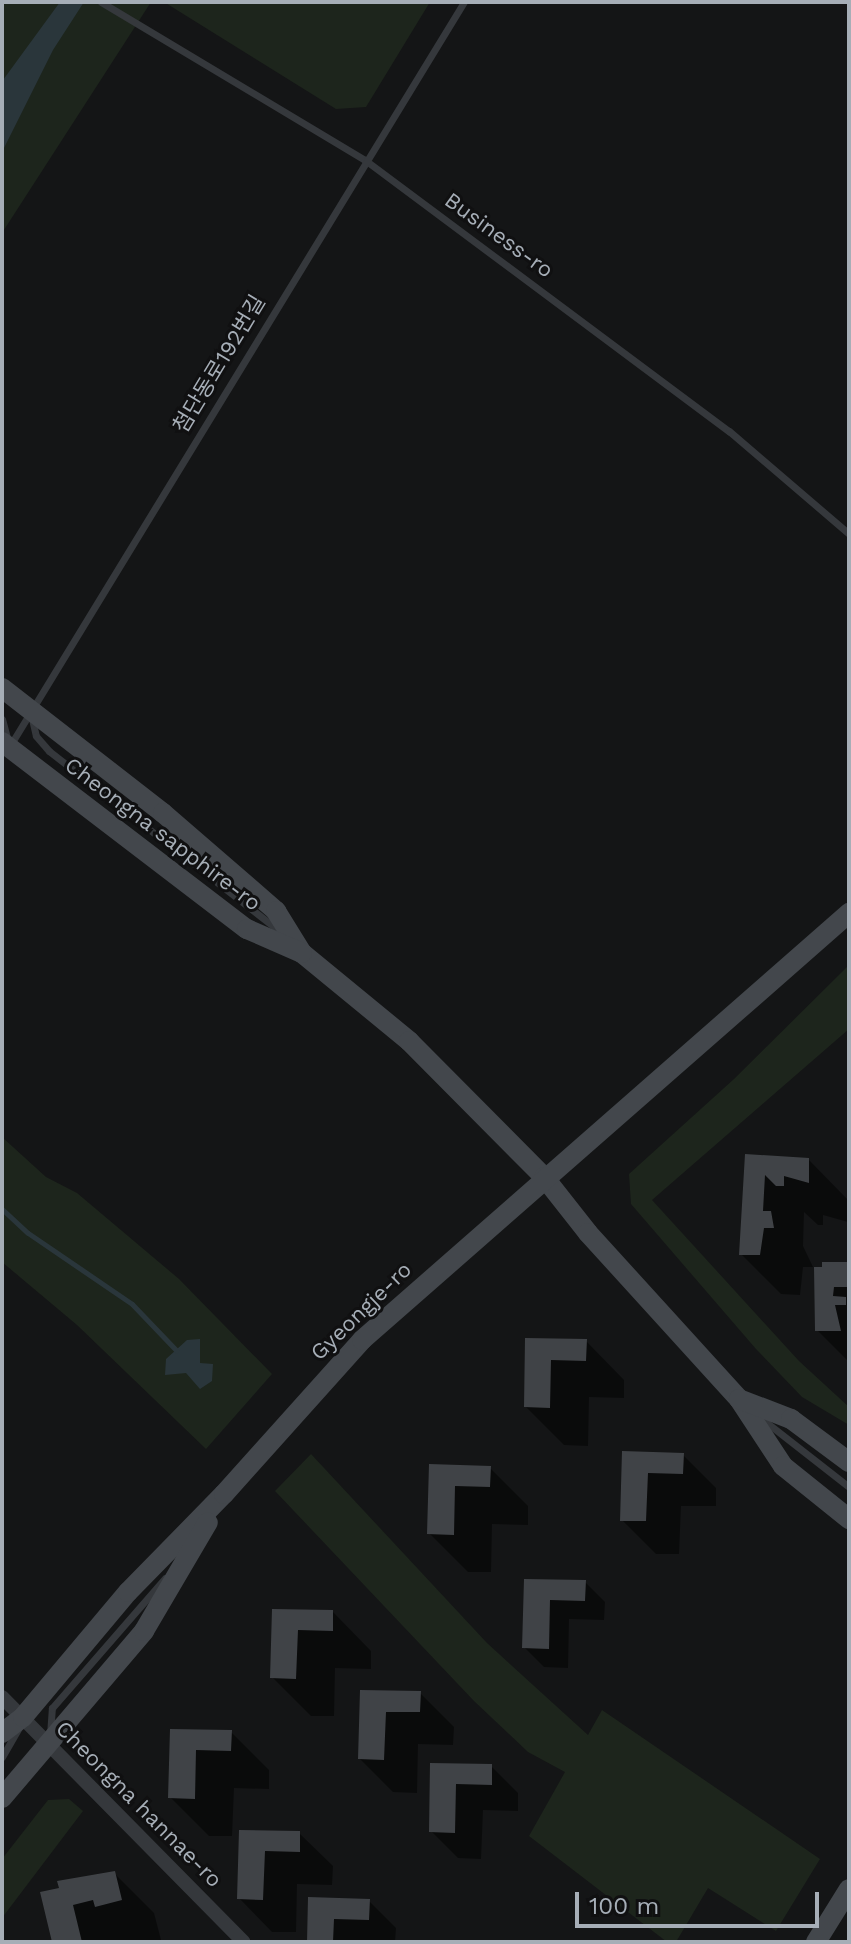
<!DOCTYPE html>
<meta charset="utf-8">
<style>
body{margin:0}
#map{position:relative;width:851px;height:1944px;overflow:hidden;background:#141516;font-family:"Work Sans","Noto Sans KR",sans-serif}
div>[style]{position:absolute}
.green>*{inset:0;background:#1d251c}
.water>*{inset:0;background:#2a363b}
.shadow>*{inset:0;background:#0007}
.stream>*{height:5px;margin:-2.5px;padding:0 2.5px;transform-origin:2.5px;border-radius:2.5px;background:#2a363b}
.building>*{inset:0;background:#404347}
.lane>*{height:7px;margin:-3.5px;padding:0 3.5px;transform-origin:3.5px;border-radius:3.5px;background:#35383c}
.street>*{height:14px;margin:-7px;padding:0 7px;transform-origin:7px;border-radius:7px;background:#35383c}
.secondary>*{height:20px;margin:-10px;padding:0 10px;transform-origin:10px;border-radius:10px;background:#43474c}
span{translate:-50% -50%;white-space:nowrap;text-align:center;line-height:1.15;-webkit-text-stroke:6px #101011;paint-order:stroke}
.street-label{font-size:22px;color:#a6aeb7}
.frame{position:absolute;inset:0;border:4px solid #a6aeb7;pointer-events:none}
.scale{position:absolute;left:575px;top:1892px;width:244px;height:36px;box-sizing:border-box;border:4px solid #a6aeb7;border-top:0;padding-left:10px;font-size:24px;line-height:28px;white-space:nowrap;color:#a6aeb7;-webkit-text-stroke:6px #101011;paint-order:stroke}
</style>
<div id="map">
<div class="green">
<div style="clip-path:polygon(2px 2px,151px 2px,2px 233px)"></div>
<div style="clip-path:polygon(164px 2px,430px 2px,366px 107px,336px 109px)"></div>
<div style="clip-path:polygon(849px 965px,849px 1029px,652px 1200px,799px 1361px,849px 1407px,849px 1425px,802px 1397px,756px 1349px,631px 1204px,629px 1174px,734px 1079px)"></div>
<div style="clip-path:polygon(2px 1137px,46px 1177px,77px 1193px,179px 1279px,272px 1374px,206px 1449px,77px 1325px,2px 1262px)"></div>
<div style="clip-path:polygon(311px 1454px,487px 1643px,588px 1735px,602px 1710px,820px 1859px,776px 1931px,708px 1888px,676px 1942px,667px 1942px,529px 1836px,565px 1772px,528px 1752px,474px 1701px,275px 1491px)"></div>
<div style="clip-path:polygon(69px 1799px,83px 1811px,2px 1918px,2px 1859px,48px 1800px)"></div>
</div>
<div class="water">
<div style="clip-path:polygon(60px 2px,84px 2px,53px 50px,2px 152px,3px 80px)"></div>
<div style="clip-path:polygon(200px 1339px,200px 1363px,213px 1364px,212px 1381px,200px 1389px,186px 1373px,165px 1375px,166px 1359px,187px 1340px)"></div>
</div>
<div class="shadow">
<div style="clip-path:polygon(747px 1156px,809px 1160px,849px 1201px,848px 1222px,823px 1215px,823px 1225px,818px 1225px,804px 1212px,803px 1246px,813px 1267px,803px 1267px,800px 1295px,781px 1294px,741px 1254px)"></div>
<div style="clip-path:polygon(849px 1264px,849px 1362px,817px 1330px,816px 1269px)"></div>
<div style="clip-path:polygon(527px 1340px,586px 1341px,624px 1380px,624px 1398px,589px 1397px,588px 1446px,564px 1445px,526px 1407px)"></div>
<div style="clip-path:polygon(624px 1453px,683px 1455px,716px 1488px,716px 1506px,681px 1506px,679px 1554px,656px 1554px,622px 1520px)"></div>
<div style="clip-path:polygon(431px 1466px,490px 1468px,528px 1506px,528px 1525px,492px 1524px,491px 1572px,468px 1572px,429px 1533px)"></div>
<div style="clip-path:polygon(526px 1581px,585px 1582px,605px 1602px,604px 1620px,569px 1619px,568px 1668px,544px 1667px,524px 1647px)"></div>
<div style="clip-path:polygon(274px 1611px,333px 1612px,371px 1651px,371px 1669px,335px 1668px,334px 1716px,311px 1716px,272px 1677px)"></div>
<div style="clip-path:polygon(362px 1692px,420px 1693px,454px 1727px,453px 1745px,418px 1744px,417px 1793px,393px 1792px,360px 1759px)"></div>
<div style="clip-path:polygon(172px 1731px,231px 1732px,269px 1770px,269px 1789px,234px 1788px,232px 1836px,209px 1836px,170px 1797px)"></div>
<div style="clip-path:polygon(432px 1765px,491px 1766px,518px 1793px,518px 1811px,483px 1810px,481px 1859px,458px 1858px,431px 1831px)"></div>
<div style="clip-path:polygon(241px 1832px,299px 1833px,333px 1866px,332px 1885px,297px 1884px,296px 1932px,272px 1932px,239px 1898px)"></div>
<div style="clip-path:polygon(114px 1873px,154px 1913px,161px 1940px,54px 1942px,43px 1894px)"></div>
<div style="clip-path:polygon(310px 1899px,369px 1901px,396px 1928px,395px 1942px,309px 1942px)"></div>
</div>
<div class="stream">
<div style="left:2px;top:1209px;width:35px;rotate:43deg"></div>
<div style="left:28px;top:1233px;width:126px;rotate:34.3deg"></div>
<div style="left:132px;top:1304px;width:64px;rotate:46.3deg"></div>
</div>
<div class="building">
<div style="clip-path:polygon(745px 1154px,809px 1158px,809px 1183px,784px 1176px,784px 1186px,776px 1186px,765px 1175px,763px 1211px,771px 1211px,774px 1228px,764px 1228px,760px 1255px,739px 1255px)"></div>
<div style="clip-path:polygon(822px 1262px,849px 1262px,849px 1287px,834px 1287px,833px 1296px,846px 1297px,846px 1305px,835px 1305px,841px 1331px,815px 1331px,814px 1267px,822px 1267px)"></div>
<div style="clip-path:polygon(525px 1338px,587px 1339px,586px 1361px,551px 1360px,550px 1408px,524px 1407px)"></div>
<div style="clip-path:polygon(622px 1451px,684px 1453px,683px 1474px,648px 1473px,646px 1521px,620px 1521px)"></div>
<div style="clip-path:polygon(429px 1464px,491px 1466px,490px 1487px,455px 1486px,454px 1535px,427px 1534px)"></div>
<div style="clip-path:polygon(524px 1579px,586px 1580px,585px 1601px,550px 1600px,549px 1649px,522px 1648px)"></div>
<div style="clip-path:polygon(272px 1609px,333px 1610px,333px 1631px,298px 1630px,296px 1679px,270px 1678px)"></div>
<div style="clip-path:polygon(360px 1690px,421px 1691px,420px 1712px,386px 1712px,384px 1760px,358px 1759px)"></div>
<div style="clip-path:polygon(170px 1729px,232px 1730px,231px 1751px,196px 1750px,195px 1799px,168px 1798px)"></div>
<div style="clip-path:polygon(430px 1763px,492px 1764px,492px 1785px,456px 1784px,455px 1833px,429px 1832px)"></div>
<div style="clip-path:polygon(239px 1830px,300px 1831px,300px 1852px,265px 1851px,263px 1900px,237px 1899px)"></div>
<div style="clip-path:polygon(115px 1871px,122px 1900px,95px 1907px,93px 1900px,73px 1905px,82px 1942px,52px 1942px,40px 1892px,59px 1888px,57px 1881px)"></div>
<div style="clip-path:polygon(308px 1897px,370px 1899px,369px 1920px,334px 1919px,333px 1942px,307px 1942px)"></div>
</div>
<div class="lane">
<div style="left:101px;top:2px;width:308px;rotate:30.9deg"></div>
<div style="left:365px;top:160px;width:454px;rotate:36.7deg"></div>
<div style="left:729px;top:431px;width:158px;rotate:40.6deg"></div>
<div style="left:2px;top:719px;width:23px;rotate:75deg"></div>
<div style="left:32px;top:719px;width:17px;rotate:77deg"></div>
<div style="left:36px;top:736px;width:20px;rotate:49deg"></div>
<div style="left:49px;top:751px;width:294px;rotate:38deg"></div>
<div style="left:11px;top:744px;width:869px;rotate:-58.6deg"></div>
<div style="left:762px;top:1419px;width:110px;rotate:38deg"></div>
<div style="left:50px;top:1735px;width:27px;rotate:-86deg"></div>
<div style="left:52px;top:1708px;width:172px;rotate:-49deg"></div>
<div style="left:2px;top:1757px;width:34px;rotate:-60deg"></div>
</div>
<div class="street">
<div style="left:2px;top:1697px;width:344px;rotate:45.4deg"></div>
</div>
<div class="secondary">
<div style="left:2px;top:688px;width:204px;rotate:37.8deg"></div>
<div style="left:163px;top:813px;width:150px;rotate:40.9deg"></div>
<div style="left:276px;top:911px;width:49px;rotate:58.2deg"></div>
<div style="left:302px;top:953px;width:139px;rotate:39.4deg"></div>
<div style="left:409px;top:1041px;width:192px;rotate:45.2deg"></div>
<div style="left:544px;top:1177px;width:71px;rotate:51.8deg"></div>
<div style="left:588px;top:1233px;width:224px;rotate:47.7deg"></div>
<div style="left:739px;top:1399px;width:80px;rotate:56.7deg"></div>
<div style="left:783px;top:1466px;width:85px;rotate:38.8deg"></div>
<div style="left:2px;top:742px;width:308px;rotate:37.4deg"></div>
<div style="left:247px;top:929px;width:60px;rotate:23.6deg"></div>
<div style="left:739px;top:1399px;width:56px;rotate:21deg"></div>
<div style="left:791px;top:1419px;width:72px;rotate:36.6deg"></div>
<div style="left:2px;top:1733px;width:26px;rotate:-37deg"></div>
<div style="left:23px;top:1717px;width:163px;rotate:-50deg"></div>
<div style="left:128px;top:1592px;width:137px;rotate:-45.6deg"></div>
<div style="left:224px;top:1494px;width:207px;rotate:-48.1deg"></div>
<div style="left:362px;top:1340px;width:648px;rotate:-41.24deg"></div>
<div style="left:2px;top:1798px;width:219px;rotate:-49.6deg"></div>
<div style="left:144px;top:1631px;width:126px;rotate:-59.6deg"></div>
<div style="left:816px;top:1942px;width:62px;rotate:-58.1deg"></div>
</div>
<div class="street-label">
<span style="left:499px;top:235px;rotate:36deg">Business-ro</span>
<span style="left:219px;top:364px;rotate:-59deg">첨단동로192번길</span>
<span style="left:163px;top:834px;rotate:37deg">Cheongna sapphire-ro</span>
<span style="left:361px;top:1311px;rotate:-44deg">Gyeongje-ro</span>
<span style="left:139px;top:1804px;rotate:45deg">Cheongna hannae-ro</span>
</div>
<div class="frame"></div>
<div class="scale">100 m</div>
</div>
